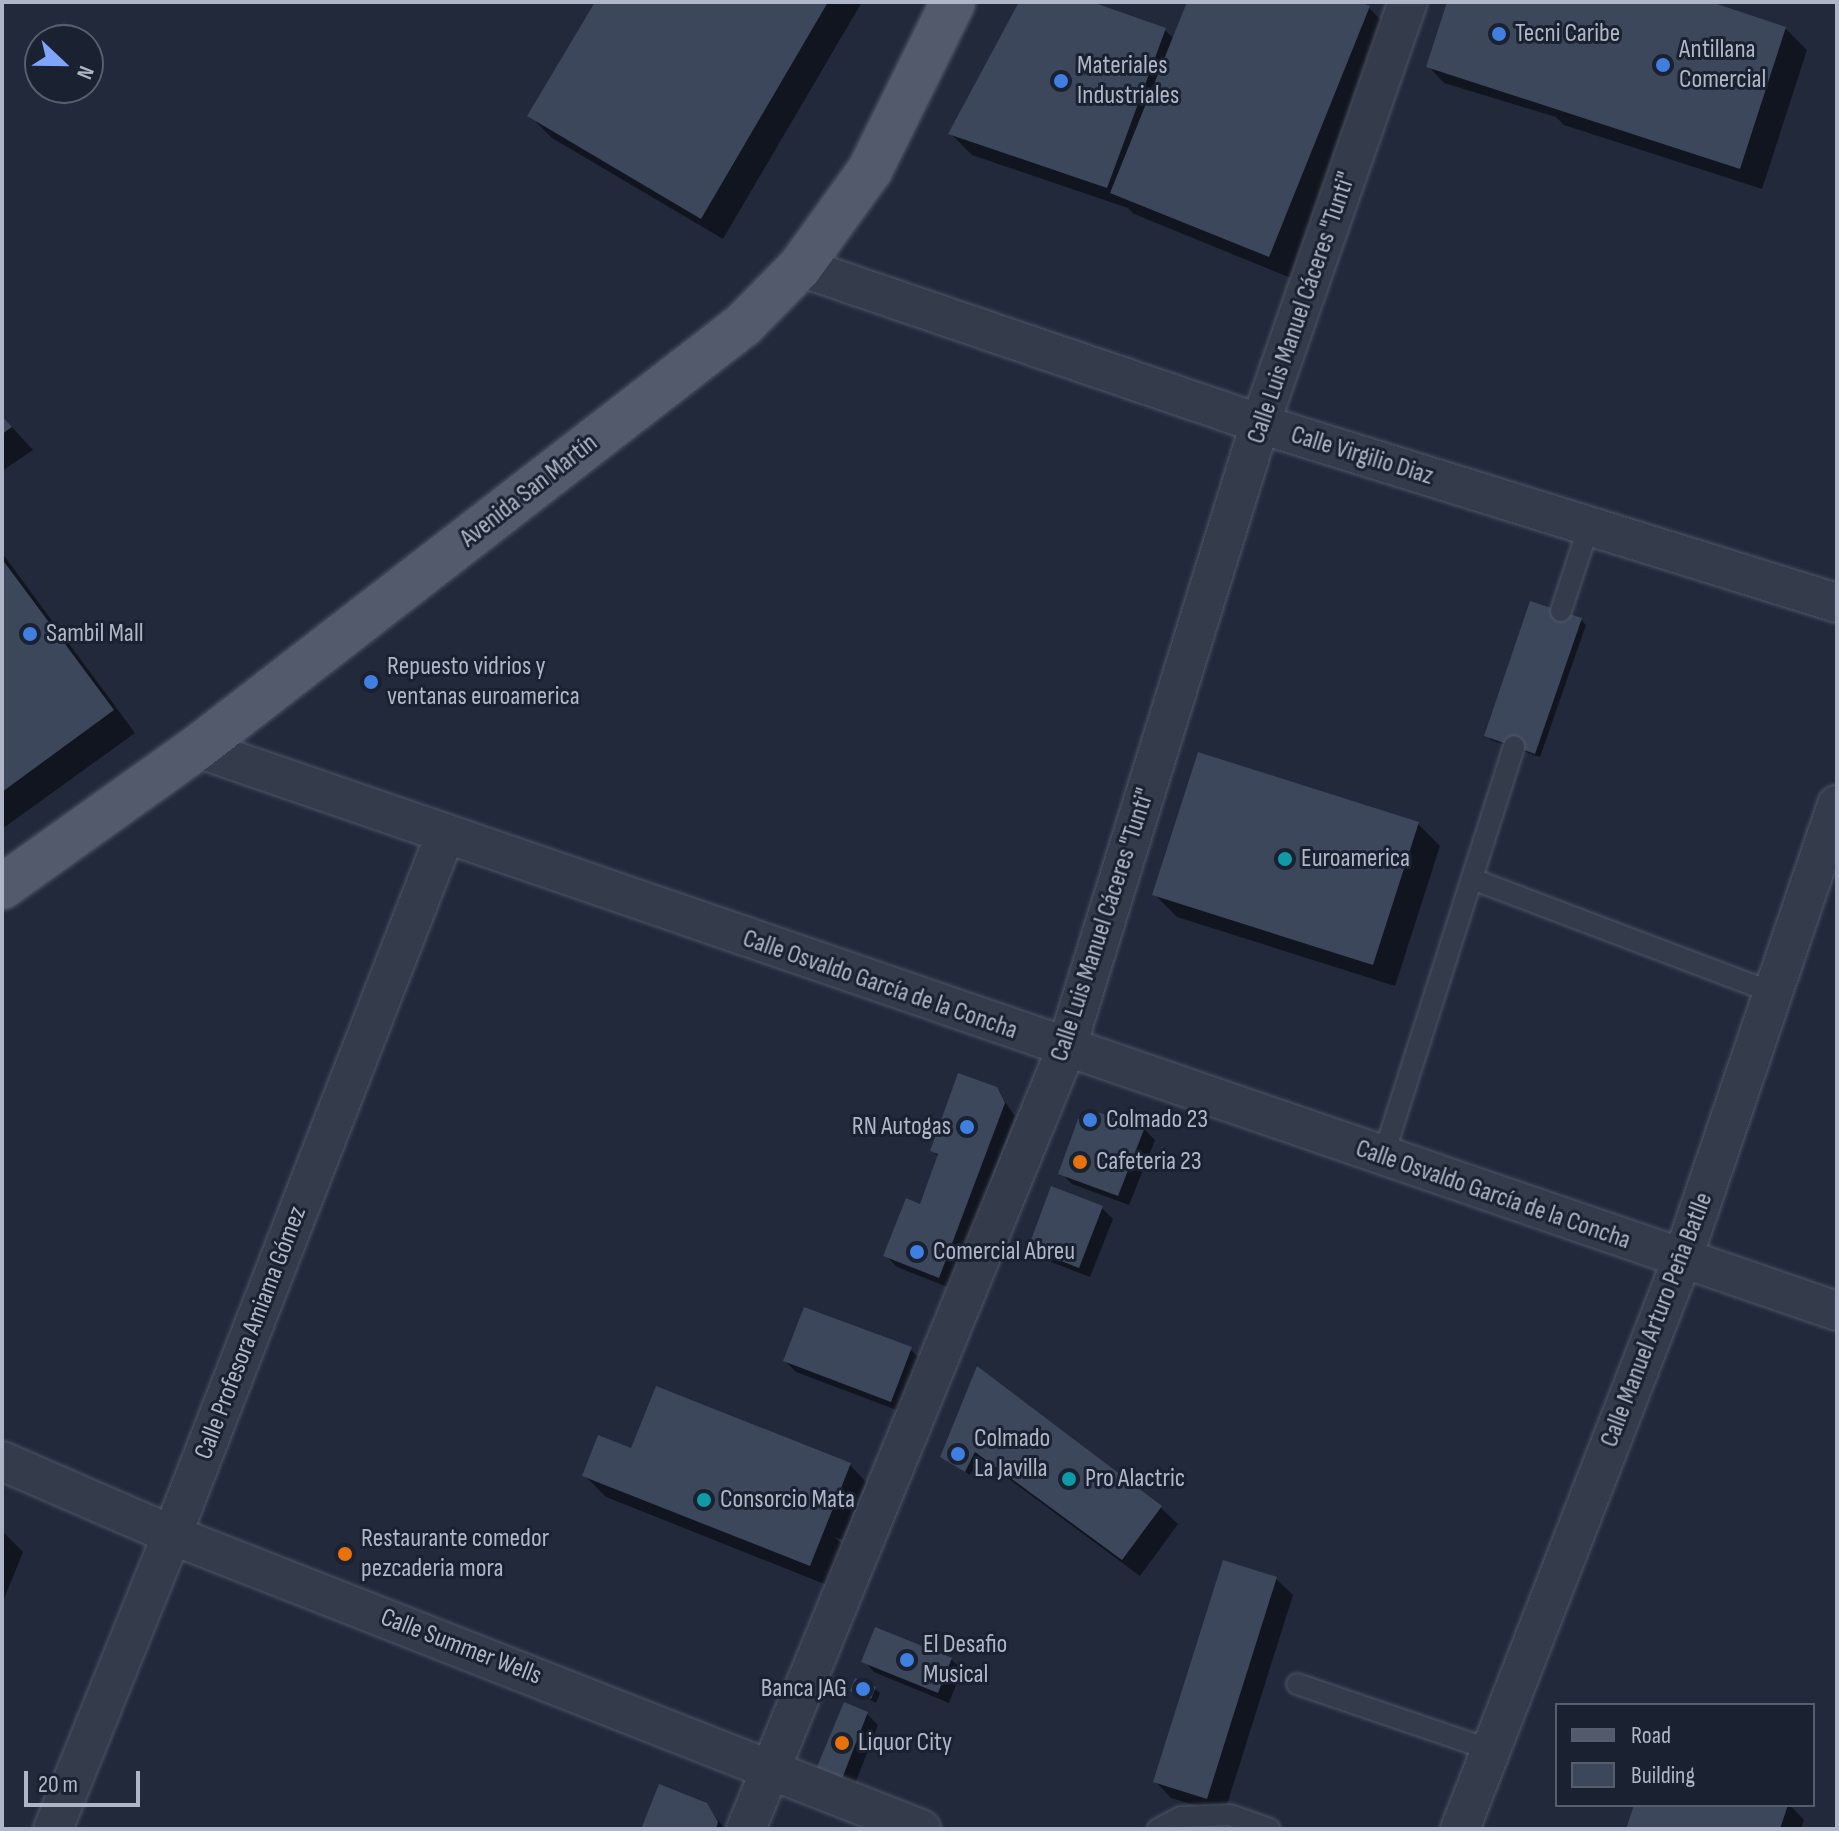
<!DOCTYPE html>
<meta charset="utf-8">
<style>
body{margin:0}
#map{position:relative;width:1839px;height:1831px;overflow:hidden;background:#21293b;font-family:"Sofia Sans Condensed",sans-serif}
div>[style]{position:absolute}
.shadow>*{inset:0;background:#0007}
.building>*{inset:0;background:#3c475b}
.roads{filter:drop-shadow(0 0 2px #4f5666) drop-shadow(0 0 2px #4f5666)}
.lane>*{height:20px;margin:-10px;padding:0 10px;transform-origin:10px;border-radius:10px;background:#343c4b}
.street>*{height:38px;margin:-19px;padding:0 19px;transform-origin:19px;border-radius:19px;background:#343c4b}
.primary>*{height:44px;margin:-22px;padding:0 22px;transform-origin:22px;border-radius:22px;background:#525a6b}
.dots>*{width:22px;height:22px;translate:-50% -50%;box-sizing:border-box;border:4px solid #1a2130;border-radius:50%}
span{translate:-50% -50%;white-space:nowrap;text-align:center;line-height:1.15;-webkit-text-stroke:6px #1a2130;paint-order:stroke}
.poi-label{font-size:26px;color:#afb6c7}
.left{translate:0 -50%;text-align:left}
.right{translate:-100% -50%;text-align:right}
.street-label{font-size:26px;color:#afb6c7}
.frame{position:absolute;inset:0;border:4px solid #afb6c7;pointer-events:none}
.legend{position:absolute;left:1555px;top:1703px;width:260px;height:104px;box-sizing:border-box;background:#1a2130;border:2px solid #565d6c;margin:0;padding:10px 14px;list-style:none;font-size:24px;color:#afb6c7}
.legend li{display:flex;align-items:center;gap:16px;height:40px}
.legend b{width:40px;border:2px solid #565d6c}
.north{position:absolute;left:24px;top:24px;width:80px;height:80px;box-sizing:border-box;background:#1a2130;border:2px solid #565d6c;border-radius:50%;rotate:112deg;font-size:22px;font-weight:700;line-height:32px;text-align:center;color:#afb6c7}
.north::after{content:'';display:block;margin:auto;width:28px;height:36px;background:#7fa4fc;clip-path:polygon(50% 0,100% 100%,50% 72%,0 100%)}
.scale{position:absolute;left:24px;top:1771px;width:116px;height:36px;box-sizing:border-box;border:4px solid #afb6c7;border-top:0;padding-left:10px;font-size:24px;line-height:28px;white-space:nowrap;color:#afb6c7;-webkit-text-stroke:6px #1a2130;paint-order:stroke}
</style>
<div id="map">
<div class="shadow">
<div style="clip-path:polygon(597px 2px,862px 2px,723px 239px,552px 138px,530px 116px)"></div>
<div style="clip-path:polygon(1021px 2px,1086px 2px,1165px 30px,1174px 39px,1189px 2px,1355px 2px,1369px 8px,1391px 30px,1291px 278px,1134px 214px,1128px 208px,972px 155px,950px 133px)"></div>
<div style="clip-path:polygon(1449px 2px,1705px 2px,1785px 28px,1807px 50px,1762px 189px,1564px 125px,1556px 117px,1444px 83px,1428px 66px)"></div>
<div style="clip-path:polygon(2px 416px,33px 450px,2px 471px)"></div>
<div style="clip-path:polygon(2px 553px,135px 733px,2px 829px)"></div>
<div style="clip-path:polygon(1581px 620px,1586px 625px,1540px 757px,1491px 740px,1486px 735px)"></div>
<div style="clip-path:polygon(1418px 824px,1440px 846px,1395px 986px,1177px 917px,1155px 895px)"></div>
<div style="clip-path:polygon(996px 1089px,1015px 1116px,950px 1288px,897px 1267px,886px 1256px,921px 1207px,939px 1157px,932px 1150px)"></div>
<div style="clip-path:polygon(1093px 1113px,1144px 1129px,1155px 1140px,1129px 1205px,1072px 1184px,1061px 1173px,1080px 1120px)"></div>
<div style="clip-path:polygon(1102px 1208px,1113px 1219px,1090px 1277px,1041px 1258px,1030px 1247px)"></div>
<div style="clip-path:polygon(910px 1349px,921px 1360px,902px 1412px,796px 1372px,785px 1361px)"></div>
<div style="clip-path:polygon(978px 1369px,1161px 1508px,1178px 1524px,1140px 1576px,979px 1457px,970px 1475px,943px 1457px)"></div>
<div style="clip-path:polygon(640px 1454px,850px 1465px,866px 1482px,843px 1540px,835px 1537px,847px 1549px,832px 1587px,606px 1497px,584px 1475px)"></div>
<div style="clip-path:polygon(2px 1531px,23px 1552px,2px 1604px)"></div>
<div style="clip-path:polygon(1276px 1579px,1293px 1595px,1224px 1814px,1171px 1798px,1155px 1781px)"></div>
<div style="clip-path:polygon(951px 1659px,962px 1670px,949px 1703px,874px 1672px,864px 1661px)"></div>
<div style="clip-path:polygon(875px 1689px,880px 1693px,876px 1703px,852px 1690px)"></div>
<div style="clip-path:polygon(845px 1705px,867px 1714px,878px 1725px,849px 1799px,817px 1774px)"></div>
<div style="clip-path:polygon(706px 1805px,725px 1829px,643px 1829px)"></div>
<div style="clip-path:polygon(1636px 1805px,1790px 1805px,1804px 1820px,1801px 1829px,1628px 1829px)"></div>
</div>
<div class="building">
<div style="clip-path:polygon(595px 2px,828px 2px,701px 219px,527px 116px)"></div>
<div style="clip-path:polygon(1019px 2px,1092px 2px,1166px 28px,1107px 188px,948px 134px)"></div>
<div style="clip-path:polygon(1187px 2px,1360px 2px,1370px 6px,1269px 257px,1110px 193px)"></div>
<div style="clip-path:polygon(1447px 2px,1711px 2px,1786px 27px,1740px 169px,1426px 67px)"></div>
<div style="clip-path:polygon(2px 416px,12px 427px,2px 434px)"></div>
<div style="clip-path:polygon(2px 559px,114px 710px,2px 792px)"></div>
<div style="clip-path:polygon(1530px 601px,1582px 618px,1535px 754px,1484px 736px)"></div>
<div style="clip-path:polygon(1198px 752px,1419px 822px,1373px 965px,1152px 895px)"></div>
<div style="clip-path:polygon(958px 1073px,997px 1087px,1005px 1103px,939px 1278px,883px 1256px,906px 1198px,920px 1204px,938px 1154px,930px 1151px)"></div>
<div style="clip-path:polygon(1094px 1111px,1145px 1127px,1118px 1196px,1058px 1174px,1078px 1119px)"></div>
<div style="clip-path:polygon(1051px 1186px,1103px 1206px,1079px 1268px,1028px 1248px)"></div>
<div style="clip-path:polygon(804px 1307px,912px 1347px,891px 1402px,783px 1361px)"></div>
<div style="clip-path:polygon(977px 1366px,1162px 1506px,1122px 1560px,975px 1452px,965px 1472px,940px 1457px)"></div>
<div style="clip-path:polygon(656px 1386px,851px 1463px,810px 1566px,582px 1476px,598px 1435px,631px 1448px)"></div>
<div style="clip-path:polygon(1223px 1560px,1277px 1577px,1207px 1799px,1153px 1782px)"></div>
<div style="clip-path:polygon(875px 1627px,952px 1658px,938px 1693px,861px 1662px)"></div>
<div style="clip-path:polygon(855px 1678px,876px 1687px,871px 1699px,850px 1691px)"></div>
<div style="clip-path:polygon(844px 1702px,868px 1712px,838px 1789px,814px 1774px)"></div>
<div style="clip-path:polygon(659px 1784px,707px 1803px,718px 1822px,716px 1829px,641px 1829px)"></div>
<div style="clip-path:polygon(1634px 1805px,1788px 1805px,1780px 1829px,1626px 1829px)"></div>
</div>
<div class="roads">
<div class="lane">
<div style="left:1561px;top:611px;width:89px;rotate:-71.8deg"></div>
<div style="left:1472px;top:879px;width:322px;rotate:20.7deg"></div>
<div style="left:1383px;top:1157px;width:431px;rotate:-72.3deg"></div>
<div style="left:1297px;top:1684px;width:205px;rotate:18.8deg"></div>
<div style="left:1158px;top:1829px;width:26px;rotate:-28deg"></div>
<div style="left:1181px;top:1817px;width:49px;rotate:-2.3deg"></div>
<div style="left:1230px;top:1815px;width:42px;rotate:19.3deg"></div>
</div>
<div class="street">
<div style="left:800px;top:267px;width:486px;rotate:18.8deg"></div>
<div style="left:1260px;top:424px;width:604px;rotate:17.24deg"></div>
<div style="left:197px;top:748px;width:1734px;rotate:18.95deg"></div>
<div style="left:2px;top:1461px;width:185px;rotate:23.5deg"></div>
<div style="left:172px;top:1535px;width:805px;rotate:21.43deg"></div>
<div style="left:53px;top:1829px;width:317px;rotate:-68deg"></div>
<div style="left:172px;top:1535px;width:751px;rotate:-68.69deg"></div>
<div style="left:746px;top:1829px;width:843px;rotate:-67.69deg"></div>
<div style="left:1066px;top:1049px;width:654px;rotate:-72.76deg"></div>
<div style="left:1260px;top:424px;width:447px;rotate:-70.7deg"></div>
<div style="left:1460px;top:1829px;width:611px;rotate:-68.69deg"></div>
<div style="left:1682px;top:1260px;width:481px;rotate:-71.2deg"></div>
</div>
<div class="primary">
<div style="left:2px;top:887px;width:239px;rotate:-35.5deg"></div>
<div style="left:197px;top:748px;width:691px;rotate:-37.77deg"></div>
<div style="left:743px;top:325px;width:81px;rotate:-45.5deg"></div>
<div style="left:800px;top:267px;width:120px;rotate:-54.2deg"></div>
<div style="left:870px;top:170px;width:187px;rotate:-63.7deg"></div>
</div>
</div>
<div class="dots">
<div style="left:1499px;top:34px;background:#3f7fe0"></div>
<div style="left:1663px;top:65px;background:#3f7fe0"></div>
<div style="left:1061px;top:81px;background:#3f7fe0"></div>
<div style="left:30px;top:634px;background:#3f7fe0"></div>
<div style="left:371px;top:682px;background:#3f7fe0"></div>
<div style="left:1285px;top:859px;background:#0f9aa8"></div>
<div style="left:1090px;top:1120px;background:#3f7fe0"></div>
<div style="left:967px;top:1127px;background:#3f7fe0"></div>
<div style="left:1080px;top:1162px;background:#e8710a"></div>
<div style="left:917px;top:1252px;background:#3f7fe0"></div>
<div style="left:958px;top:1454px;background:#3f7fe0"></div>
<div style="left:1069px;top:1479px;background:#0f9aa8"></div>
<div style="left:704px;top:1500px;background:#0f9aa8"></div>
<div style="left:345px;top:1554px;background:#e8710a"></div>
<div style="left:907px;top:1660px;background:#3f7fe0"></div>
<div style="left:863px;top:1689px;background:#3f7fe0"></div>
<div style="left:842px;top:1743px;background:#e8710a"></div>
</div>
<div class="poi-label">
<span class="left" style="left:1515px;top:34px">Tecni Caribe</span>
<span class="left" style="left:1679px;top:65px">Antillana<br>Comercial</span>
<span class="left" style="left:1077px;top:81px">Materiales<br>Industriales</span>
<span class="left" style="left:46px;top:634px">Sambil Mall</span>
<span class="left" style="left:387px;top:682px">Repuesto vidrios y<br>ventanas euroamerica</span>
<span class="left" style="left:1301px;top:859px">Euroamerica</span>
<span class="left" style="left:1106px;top:1120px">Colmado 23</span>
<span class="right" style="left:951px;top:1127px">RN Autogas</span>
<span class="left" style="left:1096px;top:1162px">Cafeteria 23</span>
<span class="left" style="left:933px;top:1252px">Comercial Abreu</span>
<span class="left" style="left:974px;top:1454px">Colmado<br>La Javilla</span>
<span class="left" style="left:1085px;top:1479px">Pro Alactric</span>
<span class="left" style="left:720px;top:1500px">Consorcio Mata</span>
<span class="left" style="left:361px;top:1554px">Restaurante comedor<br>pezcaderia mora</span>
<span class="left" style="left:923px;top:1660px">El Desafio<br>Musical</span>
<span class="right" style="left:847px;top:1689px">Banca JAG</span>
<span class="left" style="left:858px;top:1743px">Liquor City</span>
</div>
<div class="street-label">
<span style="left:1302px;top:308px;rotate:-71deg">Calle Luis Manuel Cáceres "Tunti"</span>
<span style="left:1362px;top:456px;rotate:17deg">Calle Virgilio Diaz</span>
<span style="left:529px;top:491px;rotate:-38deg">Avenida San Martín</span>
<span style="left:1103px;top:925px;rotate:-72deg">Calle Luis Manuel Cáceres "Tunti"</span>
<span style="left:880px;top:985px;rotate:19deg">Calle Osvaldo García de la Concha</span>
<span style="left:1493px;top:1195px;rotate:19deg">Calle Osvaldo García de la Concha</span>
<span style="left:1657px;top:1320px;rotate:-69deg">Calle Manuel Arturo Peña Batlle</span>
<span style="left:251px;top:1333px;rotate:-69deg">Calle Profesora Amiama Gómez</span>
<span style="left:461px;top:1647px;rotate:21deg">Calle Summer Wells</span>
</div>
<div class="frame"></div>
<ul class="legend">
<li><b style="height:10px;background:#525a6b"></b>Road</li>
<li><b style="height:22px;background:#3c475b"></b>Building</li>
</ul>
<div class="north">N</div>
<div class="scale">20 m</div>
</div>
